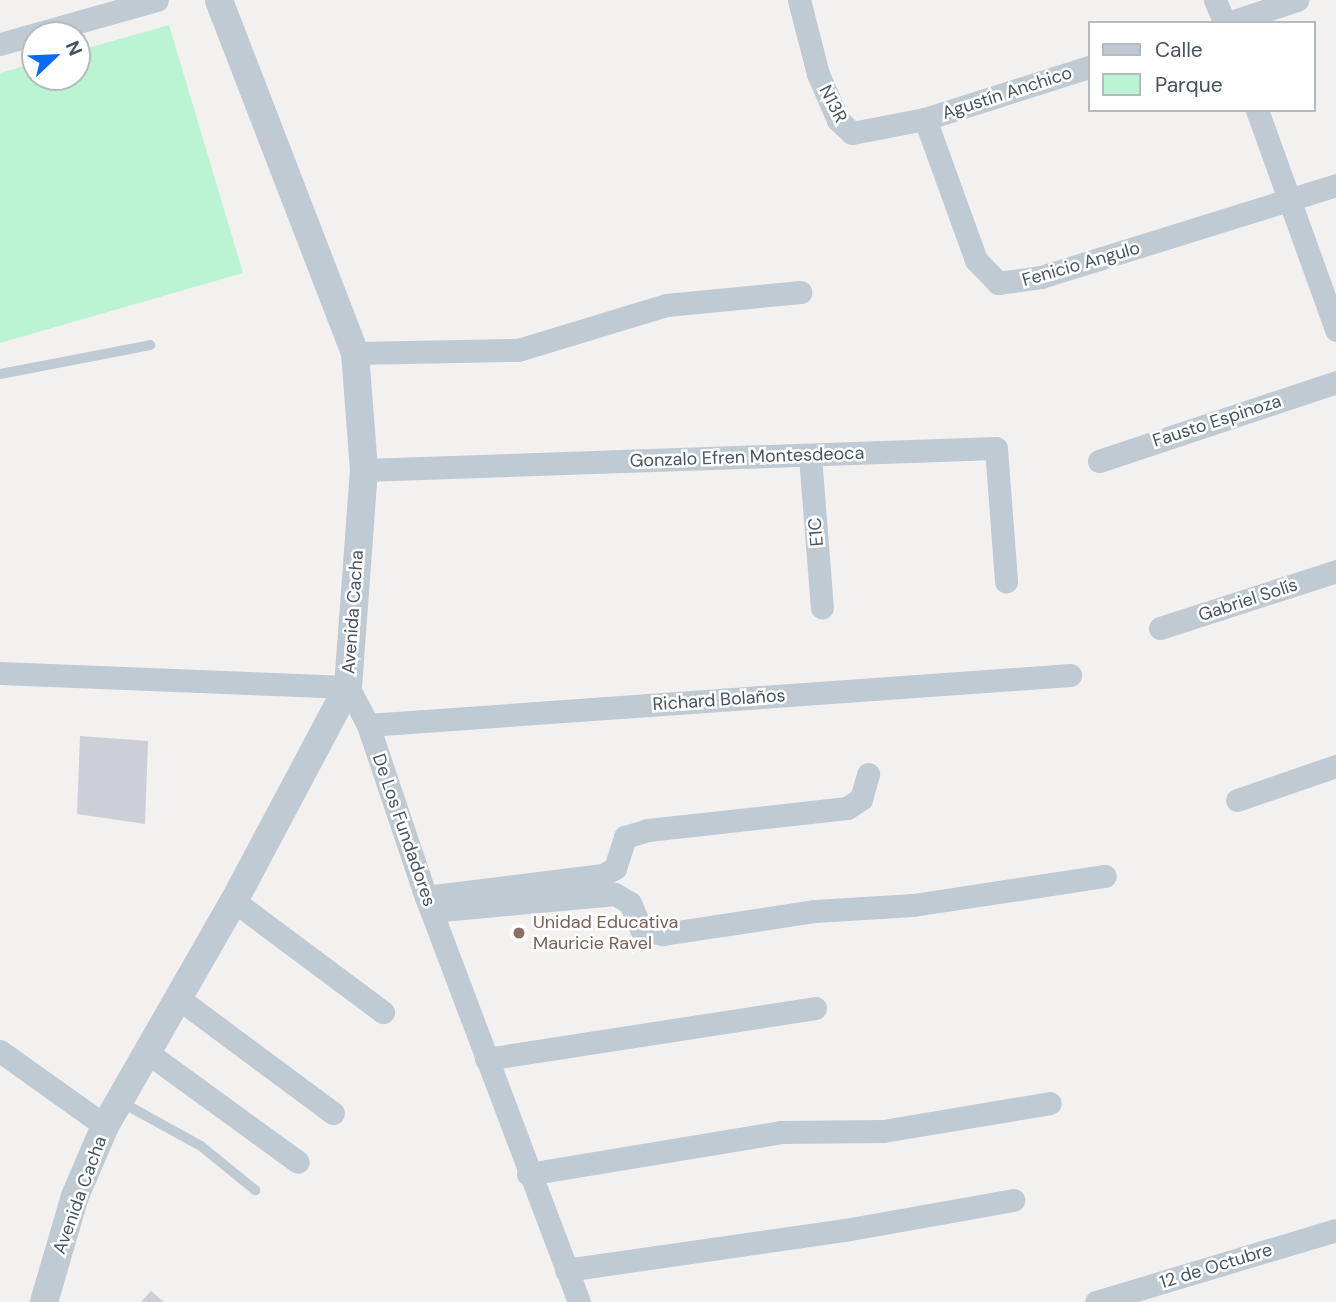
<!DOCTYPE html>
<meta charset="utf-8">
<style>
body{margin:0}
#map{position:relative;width:1336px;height:1302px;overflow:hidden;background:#f3f0f0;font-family:"DM Sans",sans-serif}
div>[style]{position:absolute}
.green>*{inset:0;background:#bbf4d2}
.building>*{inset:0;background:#cccfd6}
.service>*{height:10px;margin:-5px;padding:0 5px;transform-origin:5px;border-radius:5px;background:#c0cad3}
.minor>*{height:23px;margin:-11.5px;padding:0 11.5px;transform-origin:11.5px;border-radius:11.5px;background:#c0cad3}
.tertiary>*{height:28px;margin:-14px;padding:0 14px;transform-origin:14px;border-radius:14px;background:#c0cad3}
.dots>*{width:19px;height:19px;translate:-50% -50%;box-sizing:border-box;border:4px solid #fff;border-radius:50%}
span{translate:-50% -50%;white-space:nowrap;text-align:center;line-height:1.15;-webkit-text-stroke:5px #fff;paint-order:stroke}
.street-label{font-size:18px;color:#465360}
.education-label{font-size:18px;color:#785e54}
.left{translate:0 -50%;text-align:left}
.legend{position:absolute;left:1088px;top:21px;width:228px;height:91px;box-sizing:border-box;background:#fff;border:2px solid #b5babf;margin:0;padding:9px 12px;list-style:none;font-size:21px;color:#465360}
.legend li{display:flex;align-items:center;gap:14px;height:35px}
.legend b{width:35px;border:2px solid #b5babf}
.north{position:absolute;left:21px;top:21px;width:70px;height:70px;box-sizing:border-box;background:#fff;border:2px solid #b5babf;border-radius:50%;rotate:67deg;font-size:19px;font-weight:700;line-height:28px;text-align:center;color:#465360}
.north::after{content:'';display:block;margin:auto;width:24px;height:32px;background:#086bf5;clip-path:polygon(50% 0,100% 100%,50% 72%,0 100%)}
</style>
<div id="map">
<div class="green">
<div style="clip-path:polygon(169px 25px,243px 273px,0 343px,0 73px,35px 63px,35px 77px,77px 77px,77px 51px)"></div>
</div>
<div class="building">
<div style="clip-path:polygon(80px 736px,148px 741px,145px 824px,77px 814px)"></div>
<div style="clip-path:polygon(151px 1291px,164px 1302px,141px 1302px)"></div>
</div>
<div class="service">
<div style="left:0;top:374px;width:153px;rotate:-10.9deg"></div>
<div style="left:121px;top:1102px;width:91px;rotate:28.8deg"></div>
<div style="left:201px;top:1146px;width:70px;rotate:39.2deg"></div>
</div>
<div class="minor">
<div style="left:799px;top:0;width:76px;rotate:75.6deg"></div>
<div style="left:818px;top:74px;width:50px;rotate:66.5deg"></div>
<div style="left:838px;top:120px;width:19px;rotate:43deg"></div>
<div style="left:852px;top:133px;width:74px;rotate:-10.9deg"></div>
<div style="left:925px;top:119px;width:172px;rotate:-17.6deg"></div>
<div style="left:1215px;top:0;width:25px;rotate:67deg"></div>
<div style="left:1228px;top:23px;width:73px;rotate:-18.4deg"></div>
<div style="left:0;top:44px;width:163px;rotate:-15.7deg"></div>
<div style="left:1257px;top:110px;width:234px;rotate:70.2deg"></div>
<div style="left:925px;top:119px;width:150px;rotate:70.1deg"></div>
<div style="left:976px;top:260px;width:32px;rotate:46deg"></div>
<div style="left:998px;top:283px;width:43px;rotate:-7.9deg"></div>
<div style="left:1041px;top:277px;width:309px;rotate:-17.3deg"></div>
<div style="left:355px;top:353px;width:163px;rotate:-1.1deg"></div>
<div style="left:518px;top:350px;width:155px;rotate:-16.9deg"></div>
<div style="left:666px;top:305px;width:135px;rotate:-5.5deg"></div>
<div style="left:810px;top:456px;width:152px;rotate:85.5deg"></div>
<div style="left:1099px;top:461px;width:250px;rotate:-18.4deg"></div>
<div style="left:364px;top:470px;width:632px;rotate:-1.99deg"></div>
<div style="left:996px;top:448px;width:134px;rotate:85.7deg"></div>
<div style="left:1160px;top:628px;width:185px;rotate:-17.9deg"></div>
<div style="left:0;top:673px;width:348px;rotate:2.3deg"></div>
<div style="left:348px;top:687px;width:43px;rotate:62.2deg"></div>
<div style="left:368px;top:725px;width:182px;rotate:71.4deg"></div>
<div style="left:426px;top:897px;width:433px;rotate:69.3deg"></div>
<div style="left:368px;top:725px;width:704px;rotate:-4.07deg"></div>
<div style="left:1237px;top:800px;width:105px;rotate:-19deg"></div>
<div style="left:434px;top:896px;width:170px;rotate:-7.1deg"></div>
<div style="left:603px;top:875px;width:14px;rotate:-30deg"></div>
<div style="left:615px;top:868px;width:33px;rotate:-72deg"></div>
<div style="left:625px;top:837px;width:24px;rotate:-17deg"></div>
<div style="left:648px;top:830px;width:200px;rotate:-6.3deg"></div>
<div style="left:847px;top:808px;width:17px;rotate:-33deg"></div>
<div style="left:861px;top:799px;width:26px;rotate:-74deg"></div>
<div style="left:234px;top:901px;width:186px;rotate:36.7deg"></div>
<div style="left:432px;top:911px;width:184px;rotate:-5.3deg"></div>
<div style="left:615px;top:894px;width:17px;rotate:31deg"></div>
<div style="left:630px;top:903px;width:28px;rotate:67deg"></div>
<div style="left:641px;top:929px;width:23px;rotate:13deg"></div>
<div style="left:663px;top:934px;width:154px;rotate:-8.6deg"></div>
<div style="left:815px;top:911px;width:98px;rotate:-3.5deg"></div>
<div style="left:913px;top:905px;width:194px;rotate:-8.6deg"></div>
<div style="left:178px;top:998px;width:193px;rotate:36.6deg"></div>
<div style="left:0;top:1051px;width:129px;rotate:35.5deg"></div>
<div style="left:148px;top:1053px;width:185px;rotate:36deg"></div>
<div style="left:486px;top:1059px;width:333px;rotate:-8.8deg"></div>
<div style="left:528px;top:1174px;width:256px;rotate:-9.4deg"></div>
<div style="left:781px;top:1132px;width:102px;rotate:-0.6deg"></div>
<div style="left:883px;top:1131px;width:169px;rotate:-9.5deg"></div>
<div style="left:566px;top:1270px;width:282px;rotate:-8.2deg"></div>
<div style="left:845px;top:1230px;width:171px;rotate:-10.1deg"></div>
<div style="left:1096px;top:1302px;width:251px;rotate:-16.7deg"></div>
</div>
<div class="tertiary">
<div style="left:44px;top:1302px;width:110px;rotate:-73.7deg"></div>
<div style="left:75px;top:1196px;width:76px;rotate:-66.8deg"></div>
<div style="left:105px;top:1126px;width:259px;rotate:-60.2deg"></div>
<div style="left:234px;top:901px;width:242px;rotate:-62deg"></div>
<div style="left:348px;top:687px;width:218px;rotate:-85.8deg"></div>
<div style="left:364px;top:470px;width:117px;rotate:-94.4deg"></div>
<div style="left:355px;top:353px;width:378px;rotate:-111.1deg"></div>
</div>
<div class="dots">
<div style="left:519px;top:933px;background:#8d6e63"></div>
</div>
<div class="street-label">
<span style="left:1007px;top:93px;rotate:-18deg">Agustín Anchico</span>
<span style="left:833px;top:104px;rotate:63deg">N13R</span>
<span style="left:1081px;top:264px;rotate:-16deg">Fenicio Angulo</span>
<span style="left:1217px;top:421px;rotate:-18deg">Fausto Espinoza</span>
<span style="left:747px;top:457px;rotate:-2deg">Gonzalo Efren Montesdeoca</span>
<span style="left:816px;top:532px;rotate:-95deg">E1C</span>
<span style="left:1248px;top:600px;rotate:-18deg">Gabriel Solís</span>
<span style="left:353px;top:612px;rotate:-86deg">Avenida Cacha</span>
<span style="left:719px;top:700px;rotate:-4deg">Richard Bolaños</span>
<span style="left:404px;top:830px;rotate:71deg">De Los Fundadores</span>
<span style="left:80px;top:1195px;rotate:-70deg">Avenida Cacha</span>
<span style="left:1216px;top:1266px;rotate:-17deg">12 de Octubre</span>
</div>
<div class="education-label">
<span class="left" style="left:533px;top:933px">Unidad Educativa<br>Mauricie Ravel</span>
</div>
<ul class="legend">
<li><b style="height:9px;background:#c0cad3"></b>Calle</li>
<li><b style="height:19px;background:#bbf4d2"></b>Parque</li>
</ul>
<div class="north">N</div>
</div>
